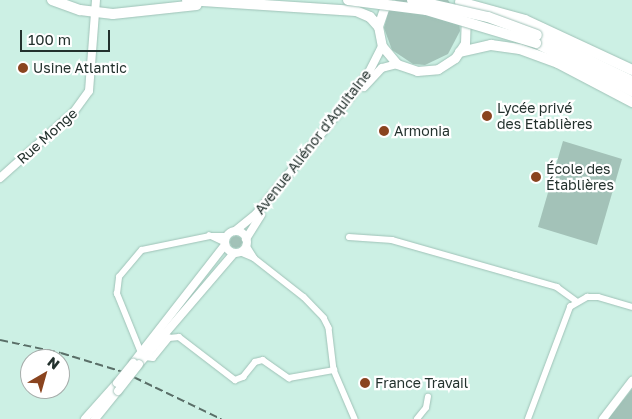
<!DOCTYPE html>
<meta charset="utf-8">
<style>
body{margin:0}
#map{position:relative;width:632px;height:419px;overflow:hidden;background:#ccf0e4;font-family:"Golos Text",sans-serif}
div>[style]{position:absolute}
.green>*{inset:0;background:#a3c2b8}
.round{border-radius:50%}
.roads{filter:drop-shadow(0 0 1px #9fc2b7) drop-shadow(0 0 1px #9fc2b7)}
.street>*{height:5.5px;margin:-2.75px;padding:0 2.75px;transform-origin:2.75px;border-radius:2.75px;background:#fff}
.secondary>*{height:8px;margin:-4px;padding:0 4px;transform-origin:4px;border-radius:4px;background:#fff}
.secondary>.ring{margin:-4px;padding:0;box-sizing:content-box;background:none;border:8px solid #fff;border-radius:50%}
.primary>*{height:9px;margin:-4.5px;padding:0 4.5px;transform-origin:4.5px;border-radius:4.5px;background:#fff}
.highway>*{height:10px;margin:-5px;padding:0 5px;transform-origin:5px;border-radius:5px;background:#fff}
.rail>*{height:2px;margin-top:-1px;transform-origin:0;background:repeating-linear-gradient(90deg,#5a6f68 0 8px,transparent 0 12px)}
.bridges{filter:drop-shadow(0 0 1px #9fc2b7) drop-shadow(0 0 1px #9fc2b7)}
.secondary-bridge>*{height:8px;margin:-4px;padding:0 4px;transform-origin:4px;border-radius:4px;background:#fff}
.highway-bridge>*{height:10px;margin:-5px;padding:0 5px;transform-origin:5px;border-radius:5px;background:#fff}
.dots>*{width:14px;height:14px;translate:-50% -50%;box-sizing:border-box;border:2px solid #fff;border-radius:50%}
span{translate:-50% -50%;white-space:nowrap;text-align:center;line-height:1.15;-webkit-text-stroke:4.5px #fff;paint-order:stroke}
.poi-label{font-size:14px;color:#23312d}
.left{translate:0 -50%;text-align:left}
.street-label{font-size:14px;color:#23312d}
.north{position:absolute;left:20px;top:349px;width:50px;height:50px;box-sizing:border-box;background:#fff;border:1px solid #a7adab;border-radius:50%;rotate:38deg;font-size:14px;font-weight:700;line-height:20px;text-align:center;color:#23312d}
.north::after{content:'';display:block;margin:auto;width:18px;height:22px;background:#8a441f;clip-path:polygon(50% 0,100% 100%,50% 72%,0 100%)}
.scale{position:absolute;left:20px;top:30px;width:90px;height:22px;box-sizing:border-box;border:2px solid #23312d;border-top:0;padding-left:6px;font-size:15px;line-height:18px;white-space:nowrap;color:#23312d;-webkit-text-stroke:4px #fff;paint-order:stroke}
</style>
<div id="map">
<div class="green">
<div style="clip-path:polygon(396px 0,448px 0,459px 18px,460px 31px,448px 54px,425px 65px,413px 64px,392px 50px,384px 28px,390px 6px)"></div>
<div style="clip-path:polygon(563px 141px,622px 159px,597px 245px,538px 227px)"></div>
<div class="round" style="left:230px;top:236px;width:12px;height:12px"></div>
<div style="clip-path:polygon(632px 389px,632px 419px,608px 419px)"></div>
</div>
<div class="roads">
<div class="street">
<div style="left:349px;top:237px;width:43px;rotate:4deg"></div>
<div style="left:392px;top:240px;width:128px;rotate:15.9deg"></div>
<div style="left:515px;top:275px;width:44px;rotate:15.9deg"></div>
<div style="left:557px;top:287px;width:24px;rotate:36deg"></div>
<div style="left:225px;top:243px;width:17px;rotate:-155deg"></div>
<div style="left:210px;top:236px;width:17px"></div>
<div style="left:240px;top:252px;width:15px;rotate:23deg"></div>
<div style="left:254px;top:258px;width:15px;rotate:-122deg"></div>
<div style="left:254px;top:258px;width:63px;rotate:38deg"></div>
<div style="left:304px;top:297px;width:29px;rotate:46deg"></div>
<div style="left:324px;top:318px;width:11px;rotate:63deg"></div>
<div style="left:329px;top:328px;width:42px;rotate:83.2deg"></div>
<div style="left:334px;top:370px;width:53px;rotate:66.8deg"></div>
<div style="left:141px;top:353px;width:64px;rotate:-112.1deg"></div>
<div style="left:117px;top:294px;width:17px;rotate:-83deg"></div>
<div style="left:119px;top:277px;width:35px;rotate:-50deg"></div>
<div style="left:142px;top:250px;width:69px;rotate:-11.6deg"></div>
<div style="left:145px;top:357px;width:8px;rotate:7deg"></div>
<div style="left:153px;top:358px;width:26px;rotate:-51deg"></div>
<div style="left:169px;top:338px;width:10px;rotate:-6deg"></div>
<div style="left:179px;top:337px;width:71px;rotate:37.5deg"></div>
<div style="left:235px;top:380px;width:9px;rotate:-21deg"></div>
<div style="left:243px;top:377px;width:19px;rotate:-51deg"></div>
<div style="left:255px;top:362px;width:8px;rotate:-14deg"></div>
<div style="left:263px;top:360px;width:32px;rotate:35deg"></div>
<div style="left:289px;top:378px;width:46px;rotate:-10.1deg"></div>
<div style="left:417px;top:419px;width:14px;rotate:-51deg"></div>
<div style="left:426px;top:408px;width:11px;rotate:-80deg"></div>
<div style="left:528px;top:419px;width:120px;rotate:-69.4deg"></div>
<div style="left:570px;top:307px;width:20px;rotate:-30deg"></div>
<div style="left:587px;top:297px;width:11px"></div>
<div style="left:598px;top:297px;width:35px;rotate:16deg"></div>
</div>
<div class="secondary">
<div style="left:364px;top:87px;width:26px;rotate:-47deg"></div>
<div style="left:382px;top:68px;width:16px;rotate:-15deg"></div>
<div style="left:0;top:178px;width:98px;rotate:-41.7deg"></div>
<div style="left:73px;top:113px;width:27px;rotate:-54deg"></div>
<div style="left:89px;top:91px;width:91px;rotate:-85.6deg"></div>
<div style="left:235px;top:231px;width:27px;rotate:-39deg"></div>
<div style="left:256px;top:214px;width:127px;rotate:-50.8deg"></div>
<div style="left:336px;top:116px;width:55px;rotate:-53.1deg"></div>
<div style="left:369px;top:72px;width:29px;rotate:-63deg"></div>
<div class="ring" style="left:225px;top:231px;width:14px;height:14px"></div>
<div style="left:246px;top:239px;width:28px;rotate:-58deg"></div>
<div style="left:133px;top:363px;width:150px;rotate:-52.1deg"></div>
<div style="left:139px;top:364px;width:146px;rotate:-49.4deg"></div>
<div style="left:85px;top:419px;width:48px;rotate:-48.4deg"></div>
<div style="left:95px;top:419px;width:36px;rotate:-51deg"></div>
<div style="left:603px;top:419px;width:48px;rotate:-52.7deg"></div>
</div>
<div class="primary">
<div style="left:387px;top:0;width:28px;rotate:109deg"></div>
<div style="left:378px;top:26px;width:20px;rotate:79deg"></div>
<div style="left:382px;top:46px;width:23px;rotate:50deg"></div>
<div style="left:397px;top:64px;width:21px;rotate:19deg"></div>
<div style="left:417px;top:71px;width:21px;rotate:-5deg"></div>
<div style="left:438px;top:69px;width:20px;rotate:-33deg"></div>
<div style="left:455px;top:58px;width:18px;rotate:-56deg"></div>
<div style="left:465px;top:43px;width:26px;rotate:-88deg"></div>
</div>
<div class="highway">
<div style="left:52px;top:0;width:30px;rotate:20deg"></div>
<div style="left:80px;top:10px;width:33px;rotate:7deg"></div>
<div style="left:113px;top:14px;width:84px;rotate:-6.1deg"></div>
<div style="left:187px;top:0;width:169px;rotate:3.7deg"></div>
<div style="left:356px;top:11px;width:15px;rotate:23deg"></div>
<div style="left:370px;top:17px;width:12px;rotate:48deg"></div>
<div style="left:460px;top:2px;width:67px;rotate:15.5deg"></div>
<div style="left:525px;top:20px;width:118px;rotate:25deg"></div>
<div style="left:537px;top:35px;width:106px;rotate:25.8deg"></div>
<div style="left:536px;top:43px;width:107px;rotate:26.6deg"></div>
<div style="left:460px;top:52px;width:32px;rotate:-13deg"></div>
<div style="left:491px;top:45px;width:29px;rotate:8deg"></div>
<div style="left:520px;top:49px;width:40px;rotate:20.2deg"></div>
<div style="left:558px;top:63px;width:84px;rotate:27.8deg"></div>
</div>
</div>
<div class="rail">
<div style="left:0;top:340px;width:62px;rotate:12deg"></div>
<div style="left:61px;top:353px;width:65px;rotate:17deg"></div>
<div style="left:123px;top:372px;width:109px;rotate:25.6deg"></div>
</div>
<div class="bridges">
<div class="secondary-bridge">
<div style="left:117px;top:383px;width:26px;rotate:-51deg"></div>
<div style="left:118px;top:391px;width:34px;rotate:-52deg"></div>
</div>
<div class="highway-bridge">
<div style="left:348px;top:0;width:79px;rotate:7.3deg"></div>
<div style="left:426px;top:10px;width:115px;rotate:16.7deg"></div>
<div style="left:412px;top:0;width:78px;rotate:12.6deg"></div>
<div style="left:488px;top:17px;width:52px;rotate:20.2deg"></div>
</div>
</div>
<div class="dots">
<div style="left:23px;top:68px;background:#8a441f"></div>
<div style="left:487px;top:116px;background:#8a441f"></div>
<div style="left:384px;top:131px;background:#8a441f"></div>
<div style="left:536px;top:177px;background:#8a441f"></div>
<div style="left:365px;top:383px;background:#8a441f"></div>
</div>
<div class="poi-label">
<span class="left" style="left:33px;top:68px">Usine Atlantic</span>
<span class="left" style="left:497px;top:116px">Lycée privé<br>des Etablières</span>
<span class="left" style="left:394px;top:131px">Armonia</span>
<span class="left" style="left:546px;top:177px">École des<br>Établières</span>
<span class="left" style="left:375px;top:383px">France Travail</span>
</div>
<div class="street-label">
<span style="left:47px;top:136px;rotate:-42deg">Rue Monge</span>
<span style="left:313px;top:142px;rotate:-52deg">Avenue Aliénor d'Aquitaine</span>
</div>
<div class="north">N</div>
<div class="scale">100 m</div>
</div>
